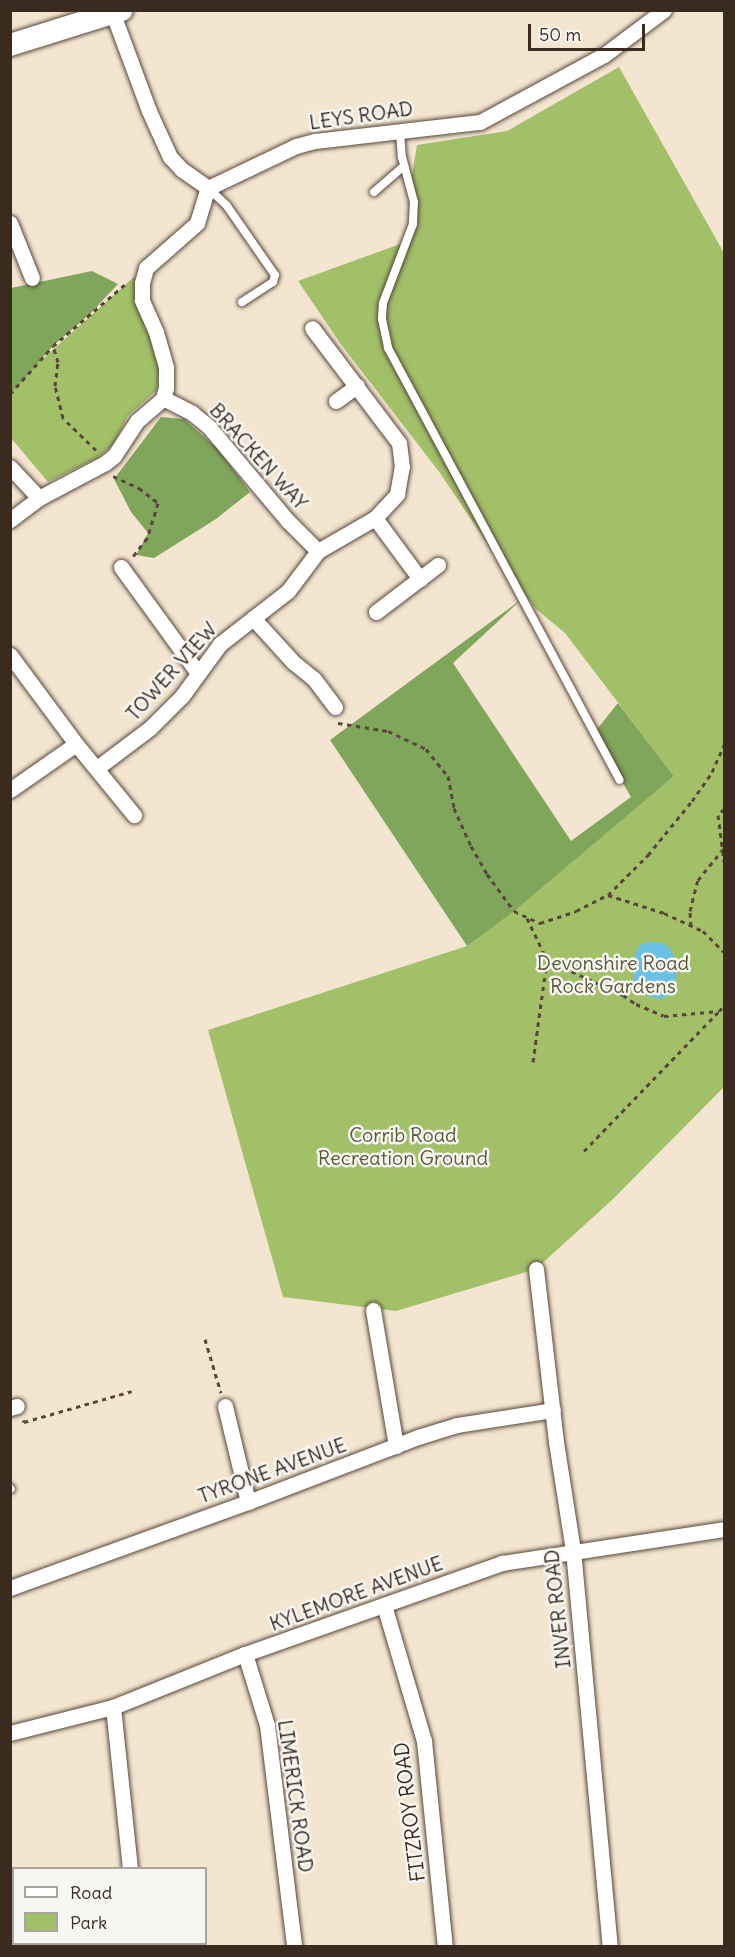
<!DOCTYPE html>
<style>
body{margin:0}
#map{position:relative;width:735px;height:1957px;overflow:hidden;background:#f4e5d0;font-family:Delius,sans-serif}
div>[style]{position:absolute}
.green>*{inset:0;background:#a1c068}
.forest>*{inset:0;background:#80a65c}
.water>*{inset:0;background:#69c2e6}
.path>*{height:3px;margin-top:-1.5px;transform-origin:0;background:repeating-linear-gradient(90deg,#574639 0 4.5px,transparent 0 9px)}
.roads{filter:drop-shadow(0 0 2px #574639) drop-shadow(0 0 2px #574639)}
.lane>*{height:8px;margin:-4px;padding:0 4px;transform-origin:4px;border-radius:4px;background:#fff}
.street>*{height:15px;margin:-7.5px;padding:0 7.5px;transform-origin:7.5px;border-radius:7.5px;background:#fff}
.secondary>*{height:22px;margin:-11px;padding:0 11px;transform-origin:11px;border-radius:11px;background:#fff}
span{translate:-50% -50%;white-space:nowrap;text-align:center;line-height:1.15;-webkit-text-stroke:5px #f6f6f2;paint-order:stroke}
.street-label{font-size:20px;color:#3b2a1e}
.park-label{font-size:20px;color:#5a5734}
.frame{position:absolute;inset:0;border:12px solid #3b2a1e;pointer-events:none}
.legend{position:absolute;left:12px;top:1867px;width:195px;height:78px;box-sizing:border-box;background:#f6f6f2;border:2px solid #aba49d;margin:0;padding:8px 10px;list-style:none;font-size:18px;color:#3b2a1e}
.legend li{display:flex;align-items:center;gap:12px;height:30px}
.legend b{width:30px;border:2px solid #aba49d}
.scale{position:absolute;left:528px;top:24px;width:117px;height:27px;box-sizing:border-box;border:3px solid #3b2a1e;border-top:0;padding-left:8px;font-size:18px;line-height:21px;white-space:nowrap;color:#3b2a1e;-webkit-text-stroke:4px #f6f6f2;paint-order:stroke}
</style>
<div id="map">
<div class="green">
<div style="clip-path:polygon(619px 67px,724px 253px,724px 1087px,612px 1200px,536px 1269px,396px 1311px,283px 1297px,208px 1030px,467px 946px,674px 776px,565px 633px,536px 609px,497px 558px,440px 473px,340px 343px,298px 281px,403px 243px,411px 229px,410px 187px,417px 145px,507px 131px)"></div>
<div style="clip-path:polygon(135px 276px,136px 304px,156px 349px,159px 370px,157px 390px,128px 416px,113px 445px,97px 458px,48px 482px,11px 438px,11px 394px,37px 364px)"></div>
</div>
<div class="forest">
<div style="clip-path:polygon(92px 271px,118px 284px,89px 315px,53px 346px,11px 394px,11px 288px)"></div>
<div style="clip-path:polygon(161px 417px,184px 419px,218px 449px,250px 492px,216px 519px,154px 558px,136px 555px,148px 533px,131px 512px,114px 479px)"></div>
<div style="clip-path:polygon(522px 599px,453px 663px,571px 841px,631px 797px,594px 733px,618px 703px,674px 776px,514px 911px,467px 946px,330px 740px)"></div>
</div>
<div class="water">
<div style="clip-path:polygon(650px 942px,663px 943px,671px 950px,677px 964px,676px 982px,670px 996px,658px 999px,645px 995px,633px 981px,635px 953px,641px 944px)"></div>
</div>
<div class="path">
<div style="left:10px;top:394px;width:64px;rotate:-48.1deg"></div>
<div style="left:96px;top:450px;width:46px;rotate:-135.9deg"></div>
<div style="left:63px;top:418px;width:33px;rotate:-104deg"></div>
<div style="left:55px;top:386px;width:24px;rotate:-83deg"></div>
<div style="left:58px;top:362px;width:17px;rotate:-107deg"></div>
<div style="left:53px;top:346px;width:99px;rotate:-40.5deg"></div>
<div style="left:113px;top:476px;width:29px;rotate:25deg"></div>
<div style="left:139px;top:488px;width:24px;rotate:38deg"></div>
<div style="left:158px;top:503px;width:37px;rotate:107deg"></div>
<div style="left:147px;top:538px;width:25px;rotate:127deg"></div>
<div style="left:338px;top:723px;width:51px;rotate:9.1deg"></div>
<div style="left:388px;top:731px;width:42px;rotate:25.3deg"></div>
<div style="left:426px;top:749px;width:35px;rotate:51deg"></div>
<div style="left:448px;top:776px;width:33px;rotate:79deg"></div>
<div style="left:454px;top:808px;width:42px;rotate:65.9deg"></div>
<div style="left:471px;top:846px;width:32px;rotate:60deg"></div>
<div style="left:487px;top:874px;width:46px;rotate:53.9deg"></div>
<div style="left:514px;top:911px;width:29px;rotate:25deg"></div>
<div style="left:540px;top:923px;width:38px;rotate:-18deg"></div>
<div style="left:576px;top:911px;width:36px;rotate:-27deg"></div>
<div style="left:608px;top:895px;width:57px;rotate:-45deg"></div>
<div style="left:648px;top:855px;width:70px;rotate:-50.8deg"></div>
<div style="left:692px;top:801px;width:35px;rotate:-55deg"></div>
<div style="left:712px;top:772px;width:30px;rotate:-66deg"></div>
<div style="left:724px;top:809px;width:8px;rotate:135deg"></div>
<div style="left:718px;top:815px;width:47px;rotate:82.7deg"></div>
<div style="left:608px;top:895px;width:59px;rotate:17.8deg"></div>
<div style="left:664px;top:913px;width:43px;rotate:24.8deg"></div>
<div style="left:703px;top:931px;width:30px;rotate:45deg"></div>
<div style="left:527px;top:918px;width:47px;rotate:64.5deg"></div>
<div style="left:547px;top:960px;width:84px;rotate:24.7deg"></div>
<div style="left:623px;top:995px;width:16px;rotate:35deg"></div>
<div style="left:636px;top:1004px;width:30px;rotate:23deg"></div>
<div style="left:664px;top:1016px;width:55px;rotate:-5.2deg"></div>
<div style="left:719px;top:1011px;width:7px;rotate:-45deg"></div>
<div style="left:691px;top:926px;width:15px;rotate:-94deg"></div>
<div style="left:690px;top:911px;width:32px;rotate:-76deg"></div>
<div style="left:698px;top:880px;width:40px;rotate:-51deg"></div>
<div style="left:533px;top:1062px;width:103px;rotate:-82.2deg"></div>
<div style="left:584px;top:1151px;width:193px;rotate:-46deg"></div>
<div style="left:205px;top:1339px;width:56px;rotate:73.5deg"></div>
<div style="left:23px;top:1420px;width:2px;rotate:63deg"></div>
<div style="left:24px;top:1422px;width:112px;rotate:-16deg"></div>
</div>
<div class="roads">
<div class="lane">
<div style="left:400px;top:131px;width:26px;rotate:86deg"></div>
<div style="left:402px;top:157px;width:47px;rotate:75.1deg"></div>
<div style="left:414px;top:202px;width:22px;rotate:93deg"></div>
<div style="left:413px;top:224px;width:85px;rotate:110.8deg"></div>
<div style="left:383px;top:303px;width:16px;rotate:94deg"></div>
<div style="left:382px;top:319px;width:30px;rotate:78deg"></div>
<div style="left:388px;top:348px;width:490px;rotate:61.8deg"></div>
<div style="left:208px;top:188px;width:26px;rotate:43deg"></div>
<div style="left:227px;top:206px;width:84px;rotate:55.2deg"></div>
<div style="left:275px;top:275px;width:7px;rotate:106deg"></div>
<div style="left:273px;top:282px;width:37px;rotate:147deg"></div>
<div style="left:374px;top:192px;width:40px;rotate:-41deg"></div>
<div style="left:10px;top:1488px;width:1px;rotate:45deg"></div>
</div>
<div class="street">
<div style="left:113px;top:14px;width:103px;rotate:69.6deg"></div>
<div style="left:149px;top:111px;width:51px;rotate:65.5deg"></div>
<div style="left:170px;top:157px;width:16px;rotate:47deg"></div>
<div style="left:181px;top:169px;width:33px;rotate:35deg"></div>
<div style="left:208px;top:188px;width:98px;rotate:-25.5deg"></div>
<div style="left:296px;top:146px;width:20px;rotate:-15deg"></div>
<div style="left:315px;top:141px;width:166px;rotate:-6.6deg"></div>
<div style="left:480px;top:122px;width:141px;rotate:-28.4deg"></div>
<div style="left:604px;top:55px;width:75px;rotate:-36.9deg"></div>
<div style="left:10px;top:223px;width:59px;rotate:68.2deg"></div>
<div style="left:163px;top:398px;width:33px;rotate:27deg"></div>
<div style="left:192px;top:413px;width:22px;rotate:39deg"></div>
<div style="left:209px;top:427px;width:123px;rotate:50deg"></div>
<div style="left:288px;top:521px;width:42px;rotate:45deg"></div>
<div style="left:336px;top:401px;width:26px;rotate:-36deg"></div>
<div style="left:10px;top:467px;width:42px;rotate:46.9deg"></div>
<div style="left:375px;top:518px;width:76px;rotate:53.6deg"></div>
<div style="left:10px;top:520px;width:36px;rotate:-37deg"></div>
<div style="left:39px;top:498px;width:75px;rotate:-27.9deg"></div>
<div style="left:105px;top:463px;width:11px;rotate:-38deg"></div>
<div style="left:114px;top:456px;width:42px;rotate:-56.7deg"></div>
<div style="left:137px;top:421px;width:35px;rotate:-41deg"></div>
<div style="left:163px;top:398px;width:10px;rotate:-73deg"></div>
<div style="left:166px;top:388px;width:21px;rotate:-90deg"></div>
<div style="left:166px;top:367px;width:36px;rotate:-106deg"></div>
<div style="left:156px;top:332px;width:35px;rotate:-114deg"></div>
<div style="left:142px;top:300px;width:17px;rotate:-90deg"></div>
<div style="left:142px;top:283px;width:16px;rotate:-75deg"></div>
<div style="left:146px;top:268px;width:68px;rotate:-41.4deg"></div>
<div style="left:197px;top:223px;width:37px;rotate:-73deg"></div>
<div style="left:121px;top:567px;width:131px;rotate:54deg"></div>
<div style="left:376px;top:612px;width:78px;rotate:-37.2deg"></div>
<div style="left:253px;top:618px;width:59px;rotate:47.7deg"></div>
<div style="left:293px;top:662px;width:27px;rotate:39deg"></div>
<div style="left:314px;top:679px;width:35px;rotate:53deg"></div>
<div style="left:10px;top:655px;width:111px;rotate:53.4deg"></div>
<div style="left:76px;top:744px;width:92px;rotate:50.8deg"></div>
<div style="left:97px;top:768px;width:66px;rotate:-37deg"></div>
<div style="left:150px;top:728px;width:45px;rotate:-45deg"></div>
<div style="left:182px;top:696px;width:64px;rotate:-53.8deg"></div>
<div style="left:220px;top:644px;width:86px;rotate:-37.9deg"></div>
<div style="left:288px;top:591px;width:50px;rotate:-53.1deg"></div>
<div style="left:318px;top:551px;width:66px;rotate:-30.1deg"></div>
<div style="left:375px;top:518px;width:33px;rotate:-47deg"></div>
<div style="left:397px;top:494px;width:27px;rotate:-80deg"></div>
<div style="left:402px;top:467px;width:24px;rotate:-97deg"></div>
<div style="left:399px;top:443px;width:144px;rotate:-127.1deg"></div>
<div style="left:10px;top:790px;width:80px;rotate:-34.9deg"></div>
<div style="left:536px;top:1269px;width:174px;rotate:83.4deg"></div>
<div style="left:556px;top:1442px;width:109px;rotate:81.1deg"></div>
<div style="left:573px;top:1550px;width:398px;rotate:84.7deg"></div>
<div style="left:373px;top:1310px;width:138px;rotate:80.4deg"></div>
<div style="left:225px;top:1406px;width:99px;rotate:76.5deg"></div>
<div style="left:10px;top:1408px;width:7px;rotate:-16deg"></div>
<div style="left:10px;top:1588px;width:253px;rotate:-19.9deg"></div>
<div style="left:248px;top:1502px;width:182px;rotate:-20.9deg"></div>
<div style="left:418px;top:1437px;width:41px;rotate:-17.1deg"></div>
<div style="left:457px;top:1425px;width:97px;rotate:-8.9deg"></div>
<div style="left:384px;top:1605px;width:142px;rotate:73.6deg"></div>
<div style="left:424px;top:1741px;width:206px;rotate:84.2deg"></div>
<div style="left:245px;top:1654px;width:74px;rotate:72.8deg"></div>
<div style="left:267px;top:1725px;width:223px;rotate:83deg"></div>
<div style="left:113px;top:1707px;width:162px;rotate:84deg"></div>
<div style="left:10px;top:1733px;width:106px;rotate:-14.2deg"></div>
<div style="left:113px;top:1707px;width:142px;rotate:-21.9deg"></div>
<div style="left:245px;top:1654px;width:273px;rotate:-19.5deg"></div>
<div style="left:502px;top:1563px;width:225px;rotate:-8.7deg"></div>
<div style="left:138px;top:1944px;width:2px;rotate:90deg"></div>
</div>
<div class="secondary">
<div style="left:10px;top:45px;width:117px;rotate:-17.4deg"></div>
</div>
</div>
<div class="street-label">
<span style="left:361px;top:115px;rotate:-8deg">LEYS ROAD</span>
<span style="left:259px;top:456px;rotate:48deg">BRACKEN WAY</span>
<span style="left:171px;top:671px;rotate:-48deg">TOWER VIEW</span>
<span style="left:272px;top:1470px;rotate:-20deg">TYRONE AVENUE</span>
<span style="left:356px;top:1593px;rotate:-20deg">KYLEMORE AVENUE</span>
<span style="left:557px;top:1609px;rotate:-96deg">INVER ROAD</span>
<span style="left:296px;top:1796px;rotate:82deg">LIMERICK ROAD</span>
<span style="left:409px;top:1812px;rotate:-97deg">FITZROY ROAD</span>
</div>
<div class="park-label">
<span style="left:613px;top:974px">Devonshire Road<br>Rock Gardens</span>
<span style="left:403px;top:1146px">Corrib Road<br>Recreation Ground</span>
</div>
<div class="frame"></div>
<ul class="legend">
<li><b style="height:8px;background:#fff"></b>Road</li>
<li><b style="height:16px;background:#a1c068"></b>Park</li>
</ul>
<div class="scale">50 m</div>
</div>
